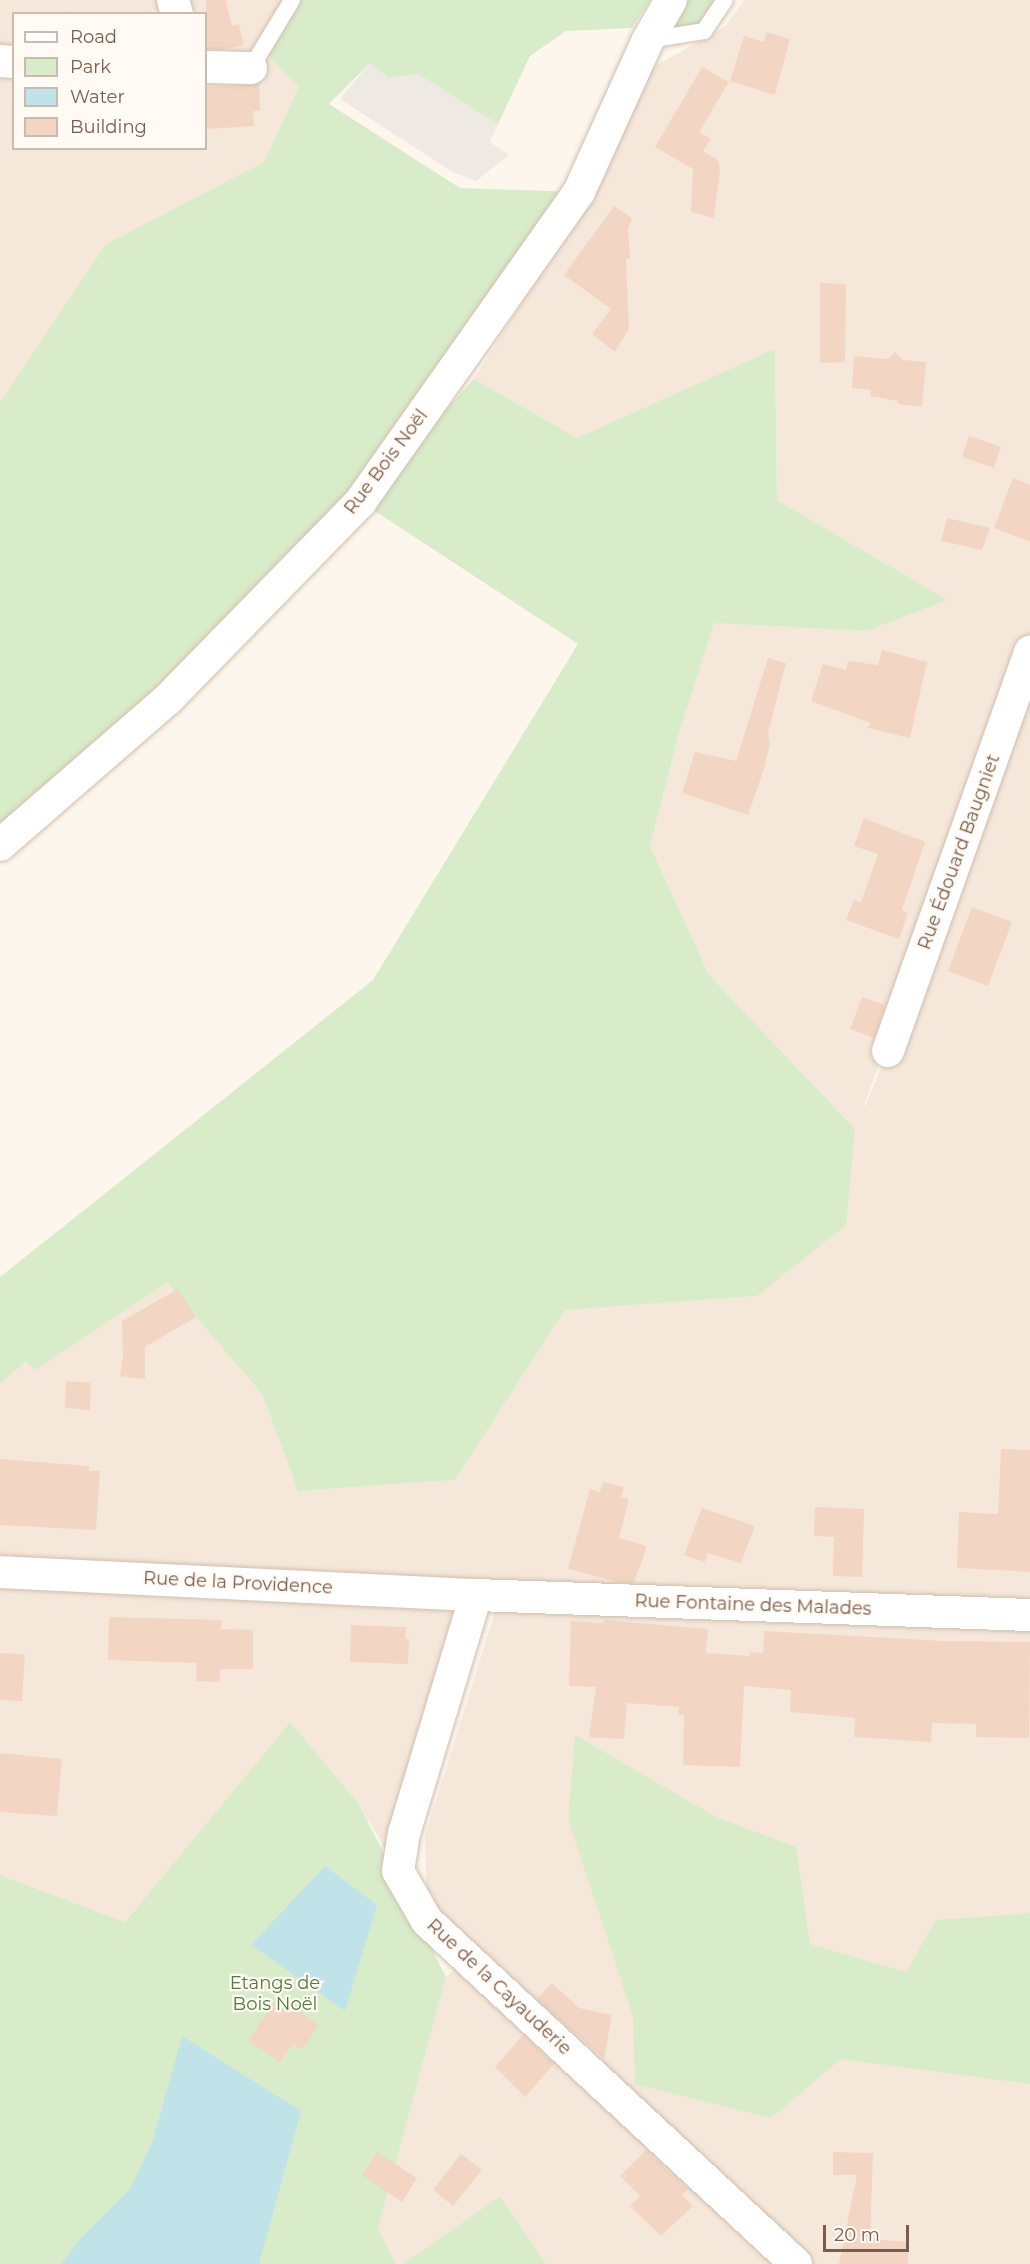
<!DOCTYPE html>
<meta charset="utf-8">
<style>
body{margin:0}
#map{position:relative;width:1030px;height:2264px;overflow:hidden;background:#fdf6ec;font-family:Montserrat,sans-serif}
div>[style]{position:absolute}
.residential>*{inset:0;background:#f5e8da}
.industrial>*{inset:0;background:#efe9e4}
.green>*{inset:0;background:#d8ecc9}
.water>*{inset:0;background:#bfe3e8}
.building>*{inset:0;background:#f3d5c3}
.roads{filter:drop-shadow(0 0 2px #d1beb0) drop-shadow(0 0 2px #d1beb0)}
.lane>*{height:16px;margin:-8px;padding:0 8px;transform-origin:8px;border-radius:8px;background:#fff}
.street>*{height:32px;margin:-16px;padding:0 16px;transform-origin:16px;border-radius:16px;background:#fff}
span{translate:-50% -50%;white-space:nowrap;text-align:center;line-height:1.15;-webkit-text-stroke:4.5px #fffaf3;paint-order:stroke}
.street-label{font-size:18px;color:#7a5c4d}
.park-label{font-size:18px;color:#537a41}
.legend{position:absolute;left:12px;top:12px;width:195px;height:138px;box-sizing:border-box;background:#fffaf3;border:2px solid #cabbb1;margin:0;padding:8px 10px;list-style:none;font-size:18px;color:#7a5c4d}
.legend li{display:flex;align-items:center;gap:12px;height:30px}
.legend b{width:30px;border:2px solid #cabbb1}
.scale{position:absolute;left:823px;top:2225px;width:86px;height:27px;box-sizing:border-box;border:3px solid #7a5c4d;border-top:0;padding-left:8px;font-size:18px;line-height:21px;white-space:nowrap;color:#7a5c4d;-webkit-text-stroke:4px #fffaf3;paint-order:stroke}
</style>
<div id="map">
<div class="residential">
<div style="clip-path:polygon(0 0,292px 0,299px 86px,264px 162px,106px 244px,0 402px,0 64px,13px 64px,14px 148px,206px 148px,206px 14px,14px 14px,13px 63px,0 63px)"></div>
<div style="clip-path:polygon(evenodd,744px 0,1030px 0,1030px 1620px,0 1568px,0 1384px,26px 1361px,35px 1369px,167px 1283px,262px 1394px,298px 1491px,455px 1480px,565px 1310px,757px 1296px,855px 1129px,709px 975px,650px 846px,679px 735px,714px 622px,867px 631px,946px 600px,777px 500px,775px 350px,577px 438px,474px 379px,575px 217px,652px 68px,726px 26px,744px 0,939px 904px,888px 1051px,865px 1106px,864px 1105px,939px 904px)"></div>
<div style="clip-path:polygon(0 1573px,473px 1605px,398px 1871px,359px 1804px,290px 1722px,125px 1922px,0 1875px)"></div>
<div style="clip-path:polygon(500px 1596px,1030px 1622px,1030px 2264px,546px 2264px,500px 2196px,403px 2264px,396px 2264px,378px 2229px,446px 1977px,466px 1958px,427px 1921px,425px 1836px)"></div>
</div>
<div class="industrial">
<div style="clip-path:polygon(370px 63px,388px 78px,418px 74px,498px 124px,490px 142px,509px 155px,476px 181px,451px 171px,340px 99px)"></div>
</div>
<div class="green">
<div style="clip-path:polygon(292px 0,650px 0,632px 28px,566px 31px,530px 56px,498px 124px,418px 74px,388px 78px,370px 63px,329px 104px,460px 188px,579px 192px,366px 496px,474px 379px,577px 438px,775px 349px,777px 500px,947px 600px,867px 631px,714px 623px,679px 734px,650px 846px,709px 975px,855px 1129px,846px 1225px,757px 1296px,565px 1310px,455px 1480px,298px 1491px,262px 1394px,167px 1283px,35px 1370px,26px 1361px,0 1384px,0 1277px,373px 980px,578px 644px,361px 502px,0 845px,0 402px,106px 244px,264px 162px,299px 86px,262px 50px)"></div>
<div style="clip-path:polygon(672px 0,725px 0,704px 31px,648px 40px)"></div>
<div style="clip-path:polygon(290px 1722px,359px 1804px,446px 1977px,378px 2229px,396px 2264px,0 2264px,0 1875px,125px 1922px)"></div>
<div style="clip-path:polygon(575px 1735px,718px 1818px,796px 1847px,810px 1944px,906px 1972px,936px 1920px,1030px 1913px,1030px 2084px,841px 2059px,771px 2118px,635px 2084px,633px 2017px,568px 1819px)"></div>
<div style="clip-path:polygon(500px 2196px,546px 2264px,403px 2264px)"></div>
</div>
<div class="water">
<div style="clip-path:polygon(325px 1866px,377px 1905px,345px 2011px,251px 1945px)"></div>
<div style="clip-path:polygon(182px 2036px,301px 2111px,259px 2264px,61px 2264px,82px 2237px,131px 2188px,153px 2140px)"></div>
</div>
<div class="building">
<div style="clip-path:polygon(206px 0,226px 0,232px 26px,239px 24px,244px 45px,225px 49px,206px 49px)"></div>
<div style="clip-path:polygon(767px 32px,790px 39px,775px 95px,730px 81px,744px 36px,764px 42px)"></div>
<div style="clip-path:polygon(702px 67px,729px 82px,699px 132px,711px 139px,703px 151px,718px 160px,720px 169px,714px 218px,691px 212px,693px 169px,655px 147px)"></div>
<div style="clip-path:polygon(259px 84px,260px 111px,253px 111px,254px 126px,206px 129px,206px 87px)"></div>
<div style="clip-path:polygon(614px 206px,632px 218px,628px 229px,630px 258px,626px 259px,629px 329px,615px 352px,592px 334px,611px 309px,564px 275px)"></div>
<div style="clip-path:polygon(820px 283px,846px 284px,845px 362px,820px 363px)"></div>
<div style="clip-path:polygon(895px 352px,903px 360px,926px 362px,922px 407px,897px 404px,898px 401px,870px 396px,871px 390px,852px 388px,854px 356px,888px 359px)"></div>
<div style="clip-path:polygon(969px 436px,1001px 447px,994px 468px,962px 457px)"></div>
<div style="clip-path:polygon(1013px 478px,1030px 485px,1030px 542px,994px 528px)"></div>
<div style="clip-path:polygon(947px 518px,990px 528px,982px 550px,941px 541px)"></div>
<div style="clip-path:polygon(882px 650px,927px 662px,910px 738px,868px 728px,870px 723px,811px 701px,823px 664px,846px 670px,848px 661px,878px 665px)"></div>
<div style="clip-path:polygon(768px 658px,786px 663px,768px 733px,770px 744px,764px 769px,748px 815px,682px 793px,695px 752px,736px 761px)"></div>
<div style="clip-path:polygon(864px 818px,925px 842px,902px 910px,908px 913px,899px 939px,846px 920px,854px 900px,861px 902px,878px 854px,854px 846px)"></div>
<div style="clip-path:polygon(972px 907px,1012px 922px,988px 986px,948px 971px)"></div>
<div style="clip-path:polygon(862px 997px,885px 1005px,874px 1038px,850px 1029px)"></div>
<div style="clip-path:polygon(178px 1289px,196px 1317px,145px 1347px,145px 1379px,120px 1376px,123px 1357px,122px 1321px)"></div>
<div style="clip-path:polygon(66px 1381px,91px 1383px,90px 1410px,65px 1408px)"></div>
<div style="clip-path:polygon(1001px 1449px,1030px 1450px,1030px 1572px,957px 1568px,959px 1512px,998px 1514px)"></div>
<div style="clip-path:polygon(0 1459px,89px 1466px,89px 1471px,100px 1471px,96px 1530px,0 1525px)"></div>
<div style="clip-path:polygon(603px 1482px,624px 1487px,621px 1497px,629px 1499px,619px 1538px,647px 1546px,634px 1583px,618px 1582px,568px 1569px,590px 1489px,600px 1492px)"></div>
<div style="clip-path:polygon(815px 1507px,864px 1509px,862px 1577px,833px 1576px,834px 1537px,814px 1536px)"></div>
<div style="clip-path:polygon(702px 1508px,755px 1526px,741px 1563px,708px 1553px,705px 1562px,684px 1555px)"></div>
<div style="clip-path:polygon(109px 1617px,222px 1620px,221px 1629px,253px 1630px,253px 1669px,220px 1669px,220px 1682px,196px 1681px,197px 1663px,108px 1660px)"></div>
<div style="clip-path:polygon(604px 1620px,708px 1629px,706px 1653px,750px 1656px,750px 1652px,763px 1653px,764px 1631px,944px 1641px,1030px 1642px,1029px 1738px,976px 1737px,976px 1724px,932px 1723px,931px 1742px,854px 1737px,855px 1718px,790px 1712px,791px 1690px,744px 1686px,740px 1767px,683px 1765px,684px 1715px,678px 1715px,679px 1707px,627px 1703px,624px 1739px,589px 1737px,596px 1687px,569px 1686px,571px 1621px,604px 1623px)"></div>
<div style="clip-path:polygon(351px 1625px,406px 1627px,405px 1639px,409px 1639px,408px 1664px,350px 1662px)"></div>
<div style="clip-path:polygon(0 1653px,25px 1654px,22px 1701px,0 1700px)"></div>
<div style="clip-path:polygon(0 1753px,62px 1759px,57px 1816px,0 1812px)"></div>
<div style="clip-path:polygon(552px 1983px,579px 2008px,612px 2015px,604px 2059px,537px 1999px)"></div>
<div style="clip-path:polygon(278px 1997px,319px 2025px,302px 2050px,293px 2044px,280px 2062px,248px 2040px)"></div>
<div style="clip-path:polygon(523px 2035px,554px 2064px,525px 2097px,495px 2067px)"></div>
<div style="clip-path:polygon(646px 2150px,688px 2189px,682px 2195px,693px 2206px,661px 2236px,630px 2206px,640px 2196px,620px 2176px)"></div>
<div style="clip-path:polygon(377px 2152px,417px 2178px,402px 2202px,362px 2175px)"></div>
<div style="clip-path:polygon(833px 2152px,873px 2153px,870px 2239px,909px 2242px,908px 2264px,839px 2264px,857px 2175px,833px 2175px)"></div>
<div style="clip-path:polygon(461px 2154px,482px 2170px,453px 2206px,433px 2190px)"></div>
</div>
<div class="roads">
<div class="lane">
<div style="left:648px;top:40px;width:57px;rotate:-9.1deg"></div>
<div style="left:704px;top:31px;width:37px;rotate:-56deg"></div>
<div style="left:251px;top:68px;width:79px;rotate:-58.9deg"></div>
</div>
<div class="street">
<div style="left:173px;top:0;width:15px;rotate:74deg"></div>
<div style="left:0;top:61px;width:14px;rotate:4deg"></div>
<div style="left:206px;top:67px;width:45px;rotate:1.3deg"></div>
<div style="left:0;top:845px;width:223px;rotate:-41deg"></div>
<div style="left:168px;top:699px;width:277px;rotate:-45.7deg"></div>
<div style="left:361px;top:501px;width:378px;rotate:-54.8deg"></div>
<div style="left:579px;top:192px;width:167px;rotate:-65.6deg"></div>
<div style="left:648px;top:40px;width:46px;rotate:-60.1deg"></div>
<div style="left:888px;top:1051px;width:424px;rotate:-70.4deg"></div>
<div style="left:0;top:1572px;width:477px;rotate:2.8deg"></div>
<div style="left:476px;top:1595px;width:554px;rotate:2.07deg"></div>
<div style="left:476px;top:1595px;width:249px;rotate:106.8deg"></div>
<div style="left:404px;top:1833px;width:38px;rotate:99deg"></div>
<div style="left:398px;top:1871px;width:58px;rotate:59.9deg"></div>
<div style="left:427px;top:1921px;width:504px;rotate:42.91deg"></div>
</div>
</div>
<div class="street-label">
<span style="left:386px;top:462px;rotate:-53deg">Rue Bois Noël</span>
<span style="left:959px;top:852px;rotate:-70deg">Rue Édouard Baugniet</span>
<span style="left:238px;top:1583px;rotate:3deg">Rue de la Providence</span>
<span style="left:753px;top:1605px;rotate:2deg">Rue Fontaine des Malades</span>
<span style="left:499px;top:1987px;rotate:43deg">Rue de la Cayauderie</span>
</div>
<div class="park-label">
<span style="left:275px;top:1994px">Etangs de<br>Bois Noël</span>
</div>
<ul class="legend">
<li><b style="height:8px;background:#fff"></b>Road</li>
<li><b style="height:16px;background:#d8ecc9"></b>Park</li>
<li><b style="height:16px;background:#bfe3e8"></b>Water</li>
<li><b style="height:16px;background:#f3d5c3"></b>Building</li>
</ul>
<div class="scale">20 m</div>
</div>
